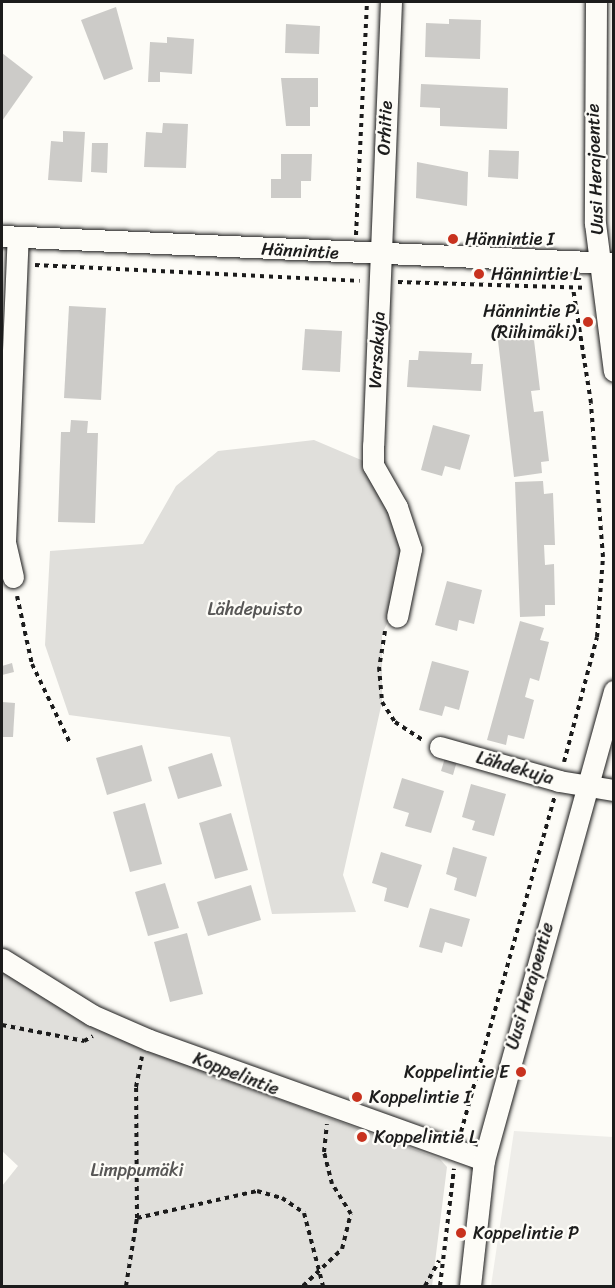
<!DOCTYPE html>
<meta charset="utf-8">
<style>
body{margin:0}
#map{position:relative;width:615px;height:1288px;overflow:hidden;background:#fdfcf7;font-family:Sriracha,sans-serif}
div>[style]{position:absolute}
.built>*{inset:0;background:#eeede9}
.green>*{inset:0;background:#e0dfdb}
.building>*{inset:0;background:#cccbc8}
.path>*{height:4px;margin-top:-2px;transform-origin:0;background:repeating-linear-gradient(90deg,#1c1c1c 0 4.5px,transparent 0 9px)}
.roads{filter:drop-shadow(0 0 2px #1c1c1c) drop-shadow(0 0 2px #1c1c1c)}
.minor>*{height:21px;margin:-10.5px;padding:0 10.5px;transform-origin:10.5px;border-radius:10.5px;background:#fdfcf7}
.dots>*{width:16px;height:16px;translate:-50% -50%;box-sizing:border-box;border:3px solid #fdfcf7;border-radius:50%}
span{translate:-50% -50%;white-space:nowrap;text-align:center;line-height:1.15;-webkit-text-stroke:4.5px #fdfcf7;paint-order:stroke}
.street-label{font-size:18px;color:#1c1c1c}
.poi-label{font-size:18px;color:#1c1c1c}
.left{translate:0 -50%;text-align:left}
.right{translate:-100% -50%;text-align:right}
.park-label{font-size:18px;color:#575655}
.frame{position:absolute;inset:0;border:3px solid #1c1c1c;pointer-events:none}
</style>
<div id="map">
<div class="built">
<div style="clip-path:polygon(514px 1131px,613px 1137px,613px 1286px,491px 1286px)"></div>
</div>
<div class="green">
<div style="clip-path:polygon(314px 440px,373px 465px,397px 507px,408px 581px,382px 634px,382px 702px,343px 875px,356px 912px,272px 914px,230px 737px,69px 715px,45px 645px,50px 551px,143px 544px,176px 486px,218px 451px)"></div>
<div style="clip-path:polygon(2px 972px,161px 1055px,440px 1159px,447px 1167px,432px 1286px,2px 1286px,2px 1186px,18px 1166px,2px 1151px)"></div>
</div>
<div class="building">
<div style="clip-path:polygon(116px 7px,133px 69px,104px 80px,81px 20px)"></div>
<div style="clip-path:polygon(449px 19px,481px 20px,480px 59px,425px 57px,426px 23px,449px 24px)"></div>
<div style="clip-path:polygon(286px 24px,320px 26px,319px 54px,285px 53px)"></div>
<div style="clip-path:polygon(167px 37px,194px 39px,192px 74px,160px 72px,160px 82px,148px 82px,150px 42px,167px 43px)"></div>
<div style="clip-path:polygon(2px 53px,33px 77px,2px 121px)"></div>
<div style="clip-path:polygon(281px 78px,318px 78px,318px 107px,310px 107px,310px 126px,286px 126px)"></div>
<div style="clip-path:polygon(421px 84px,508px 88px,507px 129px,440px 126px,440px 108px,420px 107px)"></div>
<div style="clip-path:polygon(163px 123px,188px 124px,186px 168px,144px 167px,146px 132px,162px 133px)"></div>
<div style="clip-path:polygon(63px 131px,85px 132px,82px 182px,48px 180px,51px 141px,63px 142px)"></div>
<div style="clip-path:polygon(92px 143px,108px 143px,107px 173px,91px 172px)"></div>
<div style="clip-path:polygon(489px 150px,519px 151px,518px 179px,488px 177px)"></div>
<div style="clip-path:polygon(281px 154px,312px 154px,311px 181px,301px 181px,301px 198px,271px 198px,271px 179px,281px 179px)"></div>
<div style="clip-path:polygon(417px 162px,468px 172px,467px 206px,416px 198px)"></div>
<div style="clip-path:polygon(69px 306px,106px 308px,101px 400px,64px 398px)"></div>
<div style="clip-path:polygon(305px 329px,342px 331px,340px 372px,302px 370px)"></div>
<div style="clip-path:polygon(525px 329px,526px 340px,534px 340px,540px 390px,531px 391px,534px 412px,543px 411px,549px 461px,541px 462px,542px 473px,514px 477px,497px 332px)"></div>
<div style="clip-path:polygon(419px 351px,472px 353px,471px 364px,483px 364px,481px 391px,407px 387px,409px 360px,418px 360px)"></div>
<div style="clip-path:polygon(71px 420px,88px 421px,87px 433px,98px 433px,95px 523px,58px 522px,61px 432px,70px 432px)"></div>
<div style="clip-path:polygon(433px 425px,470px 435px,460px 470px,445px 466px,442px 476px,421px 470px)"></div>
<div style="clip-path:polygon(543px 481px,544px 494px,553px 493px,555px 545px,544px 545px,545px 565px,554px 564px,555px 605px,545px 605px,545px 616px,520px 617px,515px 482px)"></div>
<div style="clip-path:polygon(447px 581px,482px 590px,474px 624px,459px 620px,457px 631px,435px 625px)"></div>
<div style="clip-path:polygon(520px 621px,544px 628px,540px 640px,549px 642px,539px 681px,530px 678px,525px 697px,534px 700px,524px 739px,508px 735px,506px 745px,487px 740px)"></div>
<div style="clip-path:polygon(432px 661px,469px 671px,459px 710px,445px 706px,442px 716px,419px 710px)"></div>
<div style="clip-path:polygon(12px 663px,14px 672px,2px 675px,2px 666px)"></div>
<div style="clip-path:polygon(2px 702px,15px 703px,13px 737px,2px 737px)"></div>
<div style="clip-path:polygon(142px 745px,152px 781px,107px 795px,96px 758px)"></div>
<div style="clip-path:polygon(212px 753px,222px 786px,178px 799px,168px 767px)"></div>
<div style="clip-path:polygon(445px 758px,457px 761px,453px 775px,441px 771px)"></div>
<div style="clip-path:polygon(402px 778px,444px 791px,431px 833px,405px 826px,409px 813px,393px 808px)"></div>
<div style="clip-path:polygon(471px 784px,506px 794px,494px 836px,472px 830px,475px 821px,462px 817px)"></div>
<div style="clip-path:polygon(145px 803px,162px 864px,130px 872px,113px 812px)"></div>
<div style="clip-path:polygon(231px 813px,248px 870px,215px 879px,199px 823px)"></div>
<div style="clip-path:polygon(453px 847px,487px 857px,476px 897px,454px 890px,457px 878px,446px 874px)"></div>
<div style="clip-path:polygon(381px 852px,422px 865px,408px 908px,384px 901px,387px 888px,372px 883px)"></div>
<div style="clip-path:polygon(165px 883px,179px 928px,148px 936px,135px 892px)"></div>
<div style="clip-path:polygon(251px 885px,261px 920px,208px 936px,197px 902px)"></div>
<div style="clip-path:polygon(430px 908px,470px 919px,462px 947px,445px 942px,442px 953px,419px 947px)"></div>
<div style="clip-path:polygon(187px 933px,203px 994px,170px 1002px,154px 942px)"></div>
</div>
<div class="path">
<div style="left:356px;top:235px;width:233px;rotate:-87.3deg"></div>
<div style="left:35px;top:265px;width:325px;rotate:2.8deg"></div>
<div style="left:398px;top:282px;width:187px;rotate:1.8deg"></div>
<div style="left:17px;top:596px;width:70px;rotate:77.6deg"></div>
<div style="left:32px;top:664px;width:88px;rotate:64.3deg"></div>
<div style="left:385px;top:631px;width:36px;rotate:99deg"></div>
<div style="left:379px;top:667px;width:35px;rotate:85deg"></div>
<div style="left:382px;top:702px;width:24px;rotate:57deg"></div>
<div style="left:395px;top:722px;width:33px;rotate:33deg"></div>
<div style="left:564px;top:762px;width:129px;rotate:-75.2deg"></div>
<div style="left:597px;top:637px;width:80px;rotate:-85.7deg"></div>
<div style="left:603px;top:557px;width:154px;rotate:-94.5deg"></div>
<div style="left:591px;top:403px;width:116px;rotate:-98.9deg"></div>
<div style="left:2px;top:1025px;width:84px;rotate:11deg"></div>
<div style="left:84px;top:1041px;width:10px;rotate:-29deg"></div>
<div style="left:461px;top:1132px;width:347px;rotate:-74.4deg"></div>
<div style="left:137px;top:1218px;width:123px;rotate:-12.7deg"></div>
<div style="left:257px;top:1191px;width:26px;rotate:16deg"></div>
<div style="left:282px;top:1198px;width:27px;rotate:34deg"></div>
<div style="left:304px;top:1213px;width:75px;rotate:75.4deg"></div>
<div style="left:126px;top:1286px;width:69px;rotate:-80.8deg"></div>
<div style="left:137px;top:1218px;width:131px;rotate:-90.4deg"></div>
<div style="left:136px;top:1087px;width:31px;rotate:-79deg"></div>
<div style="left:303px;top:1286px;width:54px;rotate:-43.5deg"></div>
<div style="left:342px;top:1249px;width:36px;rotate:-76deg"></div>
<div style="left:351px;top:1214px;width:36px;rotate:-122deg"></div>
<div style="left:332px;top:1184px;width:33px;rotate:-104deg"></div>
<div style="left:324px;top:1152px;width:28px;rotate:-84deg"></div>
<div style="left:425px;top:1286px;width:29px;rotate:-61deg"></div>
<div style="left:440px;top:1286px;width:118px;rotate:-83.2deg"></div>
</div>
<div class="roads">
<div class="minor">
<div style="left:391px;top:2px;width:443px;rotate:92.3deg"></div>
<div style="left:373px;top:445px;width:20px;rotate:90deg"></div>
<div style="left:373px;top:465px;width:48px;rotate:60.3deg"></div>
<div style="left:397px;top:507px;width:44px;rotate:71.6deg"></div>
<div style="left:411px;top:549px;width:69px;rotate:101.6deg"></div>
<div style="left:596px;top:2px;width:221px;rotate:90.3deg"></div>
<div style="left:595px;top:223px;width:149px;rotate:82.7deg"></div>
<div style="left:2px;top:236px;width:613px;rotate:2.53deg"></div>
<div style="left:13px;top:577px;width:37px;rotate:-103deg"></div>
<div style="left:5px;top:541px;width:304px;rotate:-87.6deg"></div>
<div style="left:440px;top:747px;width:124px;rotate:15.9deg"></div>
<div style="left:559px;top:781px;width:56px;rotate:9.3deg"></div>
<div style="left:2px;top:959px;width:106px;rotate:31.9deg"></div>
<div style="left:92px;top:1015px;width:62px;rotate:23.7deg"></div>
<div style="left:149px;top:1040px;width:356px;rotate:19.7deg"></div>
<div style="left:470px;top:1286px;width:127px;rotate:-83.7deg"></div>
<div style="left:484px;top:1160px;width:487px;rotate:-74.5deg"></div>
</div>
</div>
<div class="dots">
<div style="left:453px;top:239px;background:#c8321e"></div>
<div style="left:479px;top:274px;background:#c8321e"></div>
<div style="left:588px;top:322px;background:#c8321e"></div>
<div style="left:521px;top:1072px;background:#c8321e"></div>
<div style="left:357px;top:1097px;background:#c8321e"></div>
<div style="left:362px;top:1137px;background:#c8321e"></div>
<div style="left:461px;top:1233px;background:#c8321e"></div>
</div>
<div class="street-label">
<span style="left:385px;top:128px;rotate:-87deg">Orhitie</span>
<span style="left:595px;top:169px;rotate:-92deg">Uusi Herajoentie</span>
<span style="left:300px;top:251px;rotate:3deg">Hännintie</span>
<span style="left:377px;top:350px;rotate:-87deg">Varsakuja</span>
<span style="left:515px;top:768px;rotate:16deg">Lähdekuja</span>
<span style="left:530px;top:986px;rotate:-74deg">Uusi Herajoentie</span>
<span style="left:236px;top:1074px;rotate:21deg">Koppelintie</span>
</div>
<div class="poi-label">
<span class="left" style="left:465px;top:239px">Hännintie I</span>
<span class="left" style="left:491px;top:274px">Hännintie L</span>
<span class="right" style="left:576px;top:322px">Hännintie P<br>(Riihimäki)</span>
<span class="right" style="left:509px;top:1072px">Koppelintie E</span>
<span class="left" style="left:369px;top:1097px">Koppelintie I</span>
<span class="left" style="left:374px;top:1137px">Koppelintie L</span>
<span class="left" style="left:473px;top:1233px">Koppelintie P</span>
</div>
<div class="park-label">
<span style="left:255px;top:609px">Lähdepuisto</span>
<span style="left:137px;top:1170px">Limppumäki</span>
</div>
<div class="frame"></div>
</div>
